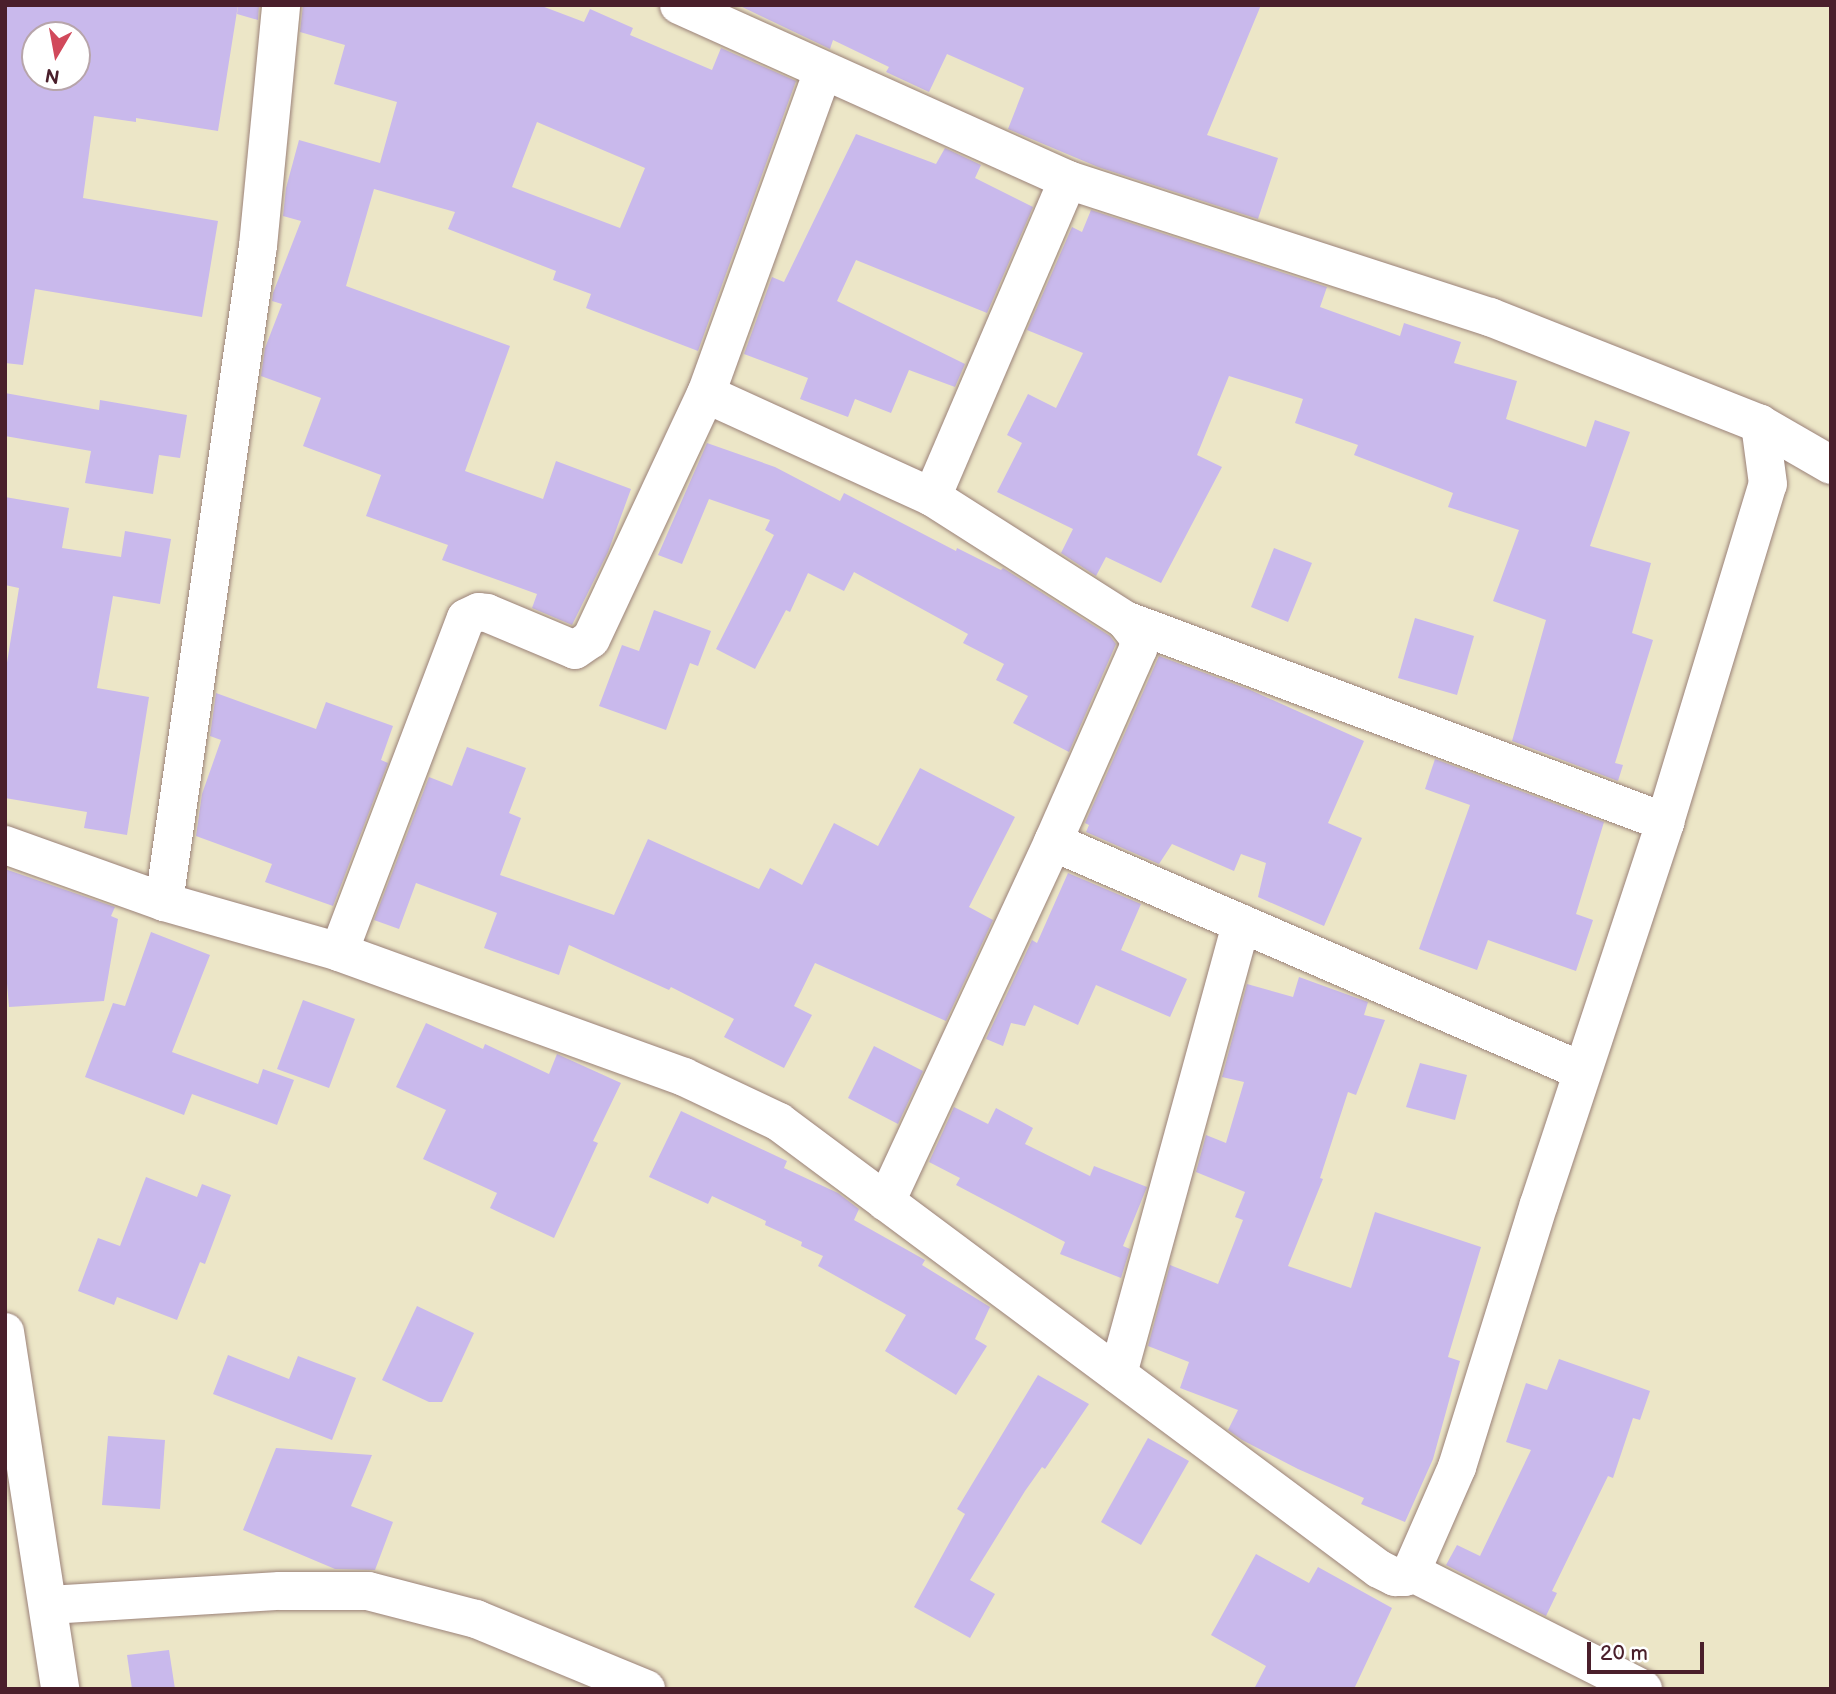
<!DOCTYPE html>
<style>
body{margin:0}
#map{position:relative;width:1836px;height:1694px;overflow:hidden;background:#ece6c7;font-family:"Balsamiq Sans",sans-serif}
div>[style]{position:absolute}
.building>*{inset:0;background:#c9b9ec}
.roads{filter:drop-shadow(0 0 2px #9b8279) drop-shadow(0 0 2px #9b8279)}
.minor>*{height:38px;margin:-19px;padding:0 19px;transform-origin:19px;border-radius:19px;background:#fff}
.highway>*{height:38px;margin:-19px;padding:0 19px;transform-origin:19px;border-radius:19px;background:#fff}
span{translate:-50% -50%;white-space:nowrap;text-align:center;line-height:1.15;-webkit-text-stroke:7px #fff;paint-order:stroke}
.frame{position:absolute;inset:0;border:7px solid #4a1f2b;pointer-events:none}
.north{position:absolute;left:21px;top:21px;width:70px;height:70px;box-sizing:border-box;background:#fff;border:2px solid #b7a5aa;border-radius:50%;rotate:190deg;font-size:19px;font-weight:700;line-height:28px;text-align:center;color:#4a1f2b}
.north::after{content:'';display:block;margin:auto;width:24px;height:32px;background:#d1495b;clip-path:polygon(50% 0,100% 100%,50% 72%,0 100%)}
.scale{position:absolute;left:1587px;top:1642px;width:117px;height:32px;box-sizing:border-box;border:4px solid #4a1f2b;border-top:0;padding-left:9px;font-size:21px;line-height:24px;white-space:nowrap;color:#4a1f2b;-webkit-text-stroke:5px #fff;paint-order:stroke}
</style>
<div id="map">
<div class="building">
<div style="clip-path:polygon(evenodd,5px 5px,238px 5px,218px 131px,136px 118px,136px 122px,94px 116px,83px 198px,218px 221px,202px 317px,35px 289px,23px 365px,5px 363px,5px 5px,35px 35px,77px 35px,77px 77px,35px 77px,35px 35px)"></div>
<div style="clip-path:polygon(238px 5px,259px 5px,258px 20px,237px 14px)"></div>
<div style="clip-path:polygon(evenodd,303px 5px,539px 5px,584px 22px,590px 9px,633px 28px,630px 35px,712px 70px,721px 48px,796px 81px,698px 351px,586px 308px,591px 294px,553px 280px,556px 271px,448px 229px,455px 212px,374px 189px,346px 286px,510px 346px,465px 471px,543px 499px,556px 461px,631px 489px,608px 552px,572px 625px,532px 608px,537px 594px,442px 560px,448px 545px,366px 516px,381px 475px,303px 446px,321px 398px,261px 376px,265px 348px,282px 304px,272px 301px,273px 293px,301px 221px,283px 216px,286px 188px,299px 140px,380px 163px,397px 102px,334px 84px,345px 45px,300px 32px,303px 5px,537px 122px,645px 168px,620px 228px,512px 187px,537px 122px)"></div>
<div style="clip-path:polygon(738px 5px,1261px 5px,1207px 135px,1278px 158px,1258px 219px,1098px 167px,1008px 129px,1024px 88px,947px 54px,929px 92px,886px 72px,889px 67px,833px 40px,830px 49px)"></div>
<div style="clip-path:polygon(856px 134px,936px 164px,945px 148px,981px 165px,975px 178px,1033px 207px,987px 313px,856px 260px,837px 301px,965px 364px,955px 387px,909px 370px,891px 413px,855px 399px,848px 417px,800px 399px,808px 378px,744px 354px,772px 277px,784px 282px)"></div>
<div style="clip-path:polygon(1091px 210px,1327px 287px,1320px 307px,1400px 336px,1404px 323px,1461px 342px,1454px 363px,1517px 381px,1506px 419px,1586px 447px,1595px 420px,1630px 432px,1590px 546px,1651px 563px,1632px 633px,1653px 640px,1615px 763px,1623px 765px,1618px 781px,1512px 741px,1546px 620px,1493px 601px,1519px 530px,1448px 507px,1453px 493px,1354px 455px,1358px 445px,1295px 423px,1303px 399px,1229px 376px,1197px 455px,1222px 467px,1161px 583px,1106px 557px,1096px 576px,1061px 553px,1073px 529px,997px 492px,1022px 443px,1007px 435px,1028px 394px,1056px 408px,1083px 353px,1027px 330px,1072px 227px,1082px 232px)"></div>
<div style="clip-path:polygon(5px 393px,99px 410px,100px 400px,187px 415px,180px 458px,159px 455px,153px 494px,85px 483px,91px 451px,5px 436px)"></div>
<div style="clip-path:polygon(707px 443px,775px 467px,840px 501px,844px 493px,956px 551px,957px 548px,1001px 570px,1003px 568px,1110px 636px,1116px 644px,1069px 752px,1013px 723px,1028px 696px,996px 680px,1004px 664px,963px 643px,968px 634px,854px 572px,844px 591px,808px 573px,790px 612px,786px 610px,755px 669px,716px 649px,774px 535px,765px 530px,770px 520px,709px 499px,682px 564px,658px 555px)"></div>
<div style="clip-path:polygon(5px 497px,69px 508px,62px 548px,121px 557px,125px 531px,171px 539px,160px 604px,113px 596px,97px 688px,149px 697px,127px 835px,84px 828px,87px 812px,5px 798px,5px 675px,19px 588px,5px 585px)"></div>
<div style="clip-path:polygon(1274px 548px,1312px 563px,1288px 622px,1251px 607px)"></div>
<div style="clip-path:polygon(654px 610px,711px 631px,698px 666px,690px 663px,666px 730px,599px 706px,622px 645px,639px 651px)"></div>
<div style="clip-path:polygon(1415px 618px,1474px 636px,1457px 695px,1398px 678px)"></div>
<div style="clip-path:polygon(1159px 656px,1248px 689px,1364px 741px,1328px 823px,1362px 838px,1324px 926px,1258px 897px,1266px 863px,1241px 854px,1234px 871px,1172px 844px,1159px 864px,1086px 832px,1089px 825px,1085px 823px)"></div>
<div style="clip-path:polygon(216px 693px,316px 729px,326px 702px,393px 726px,381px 760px,388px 763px,333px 906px,265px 882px,272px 864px,196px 836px,202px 794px,221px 740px,210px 736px)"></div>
<div style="clip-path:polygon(467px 747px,526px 768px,509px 813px,521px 818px,500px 875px,614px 915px,648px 839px,759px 889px,770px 868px,802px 885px,834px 823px,878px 846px,920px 768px,1015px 817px,969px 907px,993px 920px,946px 1021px,815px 963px,794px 1006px,812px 1015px,784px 1068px,724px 1037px,734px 1019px,671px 987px,669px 990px,569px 945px,559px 975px,484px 948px,497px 913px,416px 883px,399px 929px,374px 920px,429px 777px,452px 786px)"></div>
<div style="clip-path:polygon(1435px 759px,1604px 822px,1576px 914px,1593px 920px,1576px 971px,1488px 940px,1477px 970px,1419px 949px,1470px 805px,1425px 789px)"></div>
<div style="clip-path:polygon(5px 869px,115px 907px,111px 916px,118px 919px,104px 1001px,9px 1007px,5px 960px)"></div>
<div style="clip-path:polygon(1068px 873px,1141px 904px,1121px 950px,1187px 979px,1170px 1017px,1096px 985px,1078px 1025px,1034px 1005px,1025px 1026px,1011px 1023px,1003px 1046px,986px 1039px,1032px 940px,1037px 943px)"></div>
<div style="clip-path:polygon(151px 932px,210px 955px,172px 1052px,258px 1084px,263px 1069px,294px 1080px,277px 1125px,192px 1094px,184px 1115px,85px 1077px,113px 1003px,125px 1006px)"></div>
<div style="clip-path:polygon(1299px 977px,1368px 1002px,1364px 1015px,1385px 1020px,1356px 1095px,1348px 1092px,1320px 1178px,1323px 1179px,1288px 1266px,1351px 1288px,1375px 1212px,1481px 1247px,1448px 1357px,1460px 1361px,1433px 1459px,1405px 1522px,1361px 1504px,1364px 1498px,1298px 1469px,1242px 1440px,1228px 1430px,1238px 1410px,1180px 1388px,1189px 1362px,1148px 1346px,1170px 1265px,1218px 1284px,1243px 1220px,1235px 1217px,1245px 1192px,1196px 1172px,1206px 1135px,1226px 1143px,1244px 1082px,1222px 1077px,1247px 984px,1293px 997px)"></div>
<div style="clip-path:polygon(303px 1000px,355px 1019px,329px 1088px,277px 1069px)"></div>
<div style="clip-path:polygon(426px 1023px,483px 1049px,485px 1044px,549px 1074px,557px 1054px,621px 1083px,593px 1141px,598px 1143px,554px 1238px,490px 1208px,497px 1193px,423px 1159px,446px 1110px,396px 1087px)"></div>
<div style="clip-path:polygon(874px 1046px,923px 1071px,898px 1124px,848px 1098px)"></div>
<div style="clip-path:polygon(1420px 1063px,1467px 1075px,1455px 1120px,1406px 1107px)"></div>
<div style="clip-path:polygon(954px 1107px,988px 1124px,996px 1108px,1033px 1128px,1025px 1144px,1090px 1176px,1094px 1166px,1147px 1187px,1123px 1246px,1130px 1249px,1121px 1278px,1060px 1254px,1065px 1242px,956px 1185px,960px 1178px,929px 1162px)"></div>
<div style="clip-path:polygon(681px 1111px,787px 1161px,784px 1168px,838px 1193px,859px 1209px,854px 1220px,925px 1260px,922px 1265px,990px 1307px,975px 1339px,987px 1346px,956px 1395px,885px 1351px,906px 1315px,818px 1266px,823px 1256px,801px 1246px,802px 1242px,765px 1225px,766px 1221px,712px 1196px,708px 1204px,649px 1177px)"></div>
<div style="clip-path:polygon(146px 1177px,197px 1197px,202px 1184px,231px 1195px,205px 1264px,200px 1262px,177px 1320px,117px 1297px,114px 1305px,78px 1291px,98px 1238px,120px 1246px)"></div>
<div style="clip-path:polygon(417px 1306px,474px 1333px,442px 1402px,429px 1402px,382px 1380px)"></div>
<div style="clip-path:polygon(228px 1355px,289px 1379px,298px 1356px,356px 1378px,332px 1440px,213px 1394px)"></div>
<div style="clip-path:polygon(1559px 1359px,1650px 1391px,1640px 1420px,1633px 1418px,1613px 1478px,1608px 1476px,1552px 1591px,1557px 1593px,1546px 1616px,1446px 1565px,1457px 1545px,1480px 1556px,1531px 1450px,1506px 1442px,1526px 1383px,1547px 1390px)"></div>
<div style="clip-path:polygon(1038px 1375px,1089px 1404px,1045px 1469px,1042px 1467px,1025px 1491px,970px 1580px,995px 1594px,970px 1638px,914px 1607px,965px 1514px,957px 1509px)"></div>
<div style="clip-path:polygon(108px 1436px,165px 1440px,160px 1509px,102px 1505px)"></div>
<div style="clip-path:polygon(1148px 1438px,1189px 1461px,1141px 1545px,1101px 1522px)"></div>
<div style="clip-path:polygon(276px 1448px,372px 1455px,351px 1506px,393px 1522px,375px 1570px,335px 1569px,243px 1530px)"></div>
<div style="clip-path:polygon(1256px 1554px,1309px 1583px,1318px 1567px,1392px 1608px,1354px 1689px,1254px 1689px,1266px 1666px,1211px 1635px)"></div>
<div style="clip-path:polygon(169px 1650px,175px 1689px,132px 1689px,127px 1655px)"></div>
</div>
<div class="roads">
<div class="minor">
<div style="left:679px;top:5px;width:427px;rotate:24.2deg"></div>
<div style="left:1068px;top:180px;width:444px;rotate:18deg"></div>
<div style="left:1490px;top:317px;width:290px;rotate:21.6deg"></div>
<div style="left:1760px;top:424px;width:82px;rotate:30deg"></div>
<div style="left:706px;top:394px;width:344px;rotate:-70.1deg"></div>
<div style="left:932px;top:497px;width:345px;rotate:-66.8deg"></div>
<div style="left:1125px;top:620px;width:577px;rotate:20.51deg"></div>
<div style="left:1053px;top:842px;width:576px;rotate:23.41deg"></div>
<div style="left:5px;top:845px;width:169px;rotate:19.7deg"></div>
<div style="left:164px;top:902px;width:182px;rotate:15.9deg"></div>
<div style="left:339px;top:952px;width:367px;rotate:19.9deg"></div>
<div style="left:684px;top:1077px;width:105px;rotate:25.3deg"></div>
<div style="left:779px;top:1122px;width:748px;rotate:36.69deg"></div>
<div style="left:1379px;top:1569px;width:18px;rotate:27deg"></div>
<div style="left:1395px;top:1577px;width:10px"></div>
<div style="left:1405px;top:1577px;width:8px;rotate:-40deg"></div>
<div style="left:1411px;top:1572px;width:115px;rotate:-66.3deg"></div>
<div style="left:1457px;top:1467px;width:275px;rotate:-72.7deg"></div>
<div style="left:1539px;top:1204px;width:402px;rotate:-71.7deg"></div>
<div style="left:1665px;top:822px;width:353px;rotate:-73.1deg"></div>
<div style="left:1768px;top:484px;width:61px;rotate:-97.6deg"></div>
<div style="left:164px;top:902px;width:663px;rotate:-81.85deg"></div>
<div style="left:258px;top:246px;width:242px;rotate:-84.5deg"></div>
<div style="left:339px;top:952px;width:357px;rotate:-69.2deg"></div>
<div style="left:466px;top:618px;width:14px;rotate:-25deg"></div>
<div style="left:479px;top:612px;width:8px;rotate:7deg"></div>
<div style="left:487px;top:613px;width:95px;rotate:22.8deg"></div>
<div style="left:575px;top:650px;width:19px;rotate:-35deg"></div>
<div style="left:591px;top:639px;width:271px;rotate:-64.9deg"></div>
<div style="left:706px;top:394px;width:248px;rotate:24.5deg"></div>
<div style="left:932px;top:497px;width:229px;rotate:32.5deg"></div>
<div style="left:1125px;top:620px;width:23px;rotate:52deg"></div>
<div style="left:1139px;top:638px;width:11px;rotate:95deg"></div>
<div style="left:1138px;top:649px;width:211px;rotate:113.8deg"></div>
<div style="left:1053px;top:842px;width:397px;rotate:114.9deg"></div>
<div style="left:1118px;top:1374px;width:467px;rotate:-74.7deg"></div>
<div style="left:1411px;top:1572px;width:260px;rotate:26.8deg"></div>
<div style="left:49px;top:1605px;width:231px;rotate:-3.5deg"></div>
<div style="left:280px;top:1591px;width:88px"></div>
<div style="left:368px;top:1591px;width:112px;rotate:14.5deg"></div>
<div style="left:476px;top:1619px;width:184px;rotate:22.4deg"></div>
</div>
<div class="highway">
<div style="left:5px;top:1332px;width:361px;rotate:81.2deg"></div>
</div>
</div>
<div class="frame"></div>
<div class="north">N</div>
<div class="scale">20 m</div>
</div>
